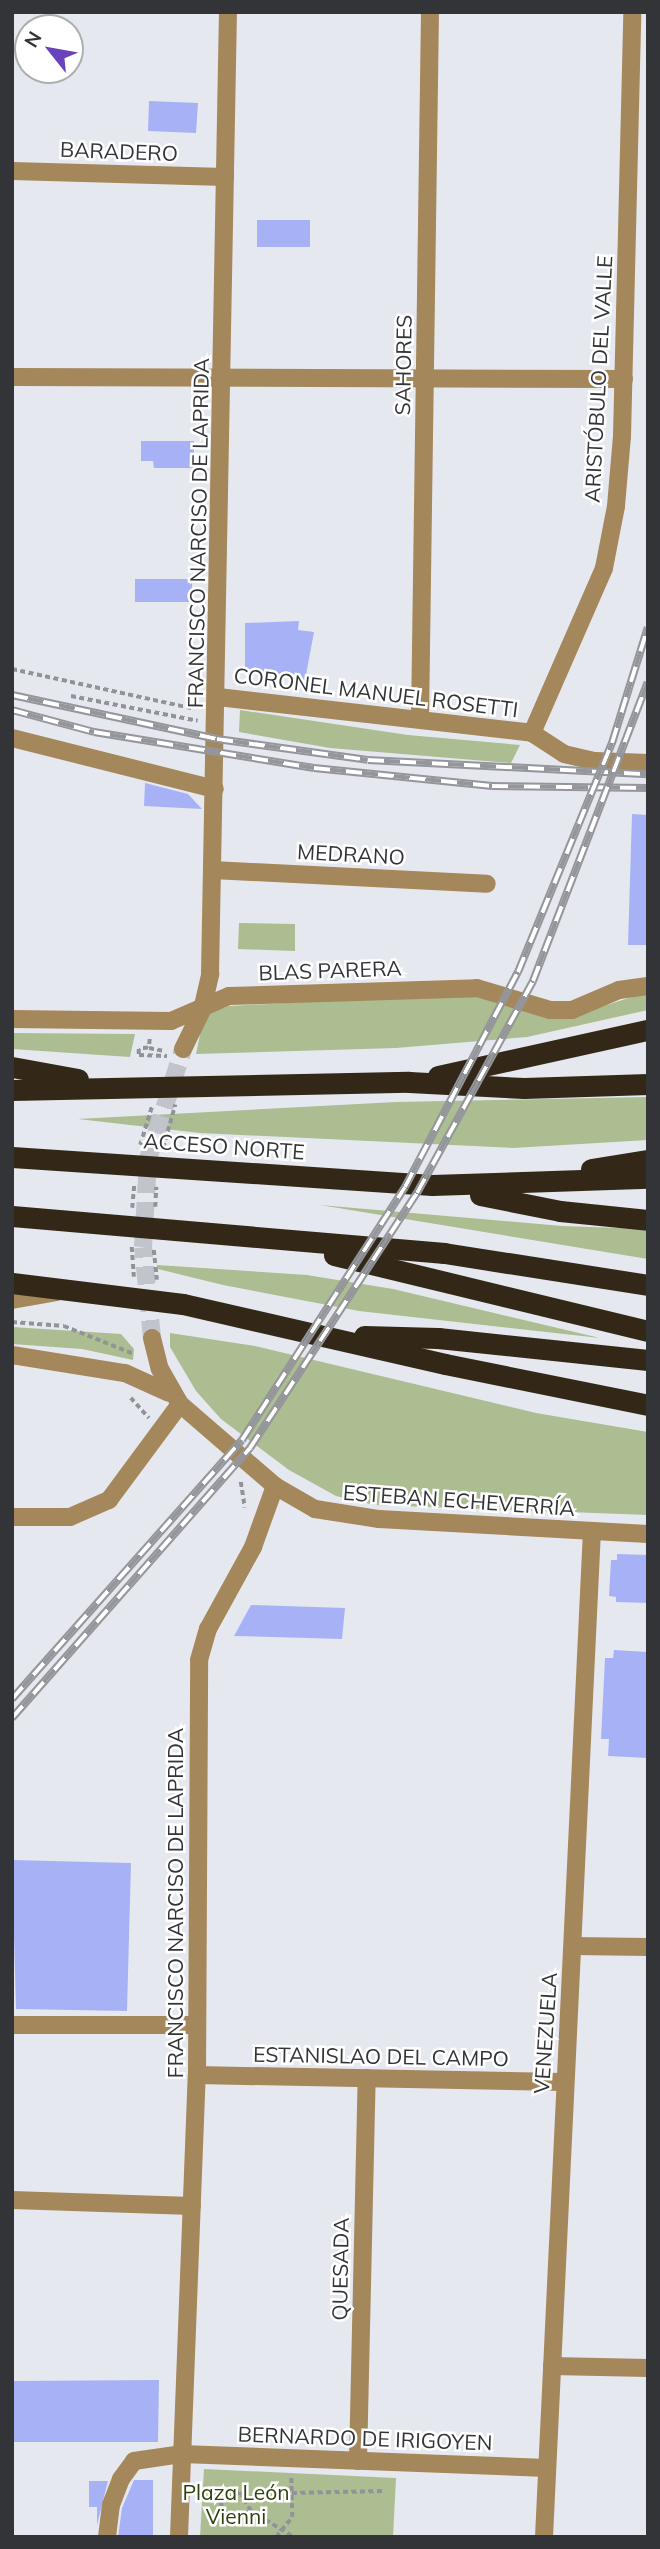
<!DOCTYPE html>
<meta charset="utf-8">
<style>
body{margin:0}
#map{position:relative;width:660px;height:2549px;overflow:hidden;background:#e6e8f0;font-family:Mulish,sans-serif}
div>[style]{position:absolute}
.green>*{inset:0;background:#abbd91}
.building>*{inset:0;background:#a7b2f6}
.minor-tunnel>*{height:18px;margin-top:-9px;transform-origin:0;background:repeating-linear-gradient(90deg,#c2c4cb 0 18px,transparent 0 27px)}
.path>*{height:3.5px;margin-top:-1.75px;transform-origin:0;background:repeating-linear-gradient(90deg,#919399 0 5px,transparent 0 8.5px)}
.minor>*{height:18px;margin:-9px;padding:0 9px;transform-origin:9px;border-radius:9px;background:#a4875a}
.highway>*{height:21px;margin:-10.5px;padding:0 10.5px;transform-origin:10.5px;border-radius:10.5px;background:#332818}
.rail>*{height:8px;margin-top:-4px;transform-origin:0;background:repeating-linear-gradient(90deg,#fff 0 16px,#94969b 0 32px);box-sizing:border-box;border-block:2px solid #94969b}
span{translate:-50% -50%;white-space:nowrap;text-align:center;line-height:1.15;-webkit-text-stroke:5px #fff;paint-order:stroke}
.street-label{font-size:21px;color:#333437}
.park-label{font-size:21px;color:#30400d}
.frame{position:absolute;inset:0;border:14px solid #333437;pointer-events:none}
.north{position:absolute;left:14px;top:14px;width:70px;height:70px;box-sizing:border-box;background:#fff;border:2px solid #adaeaf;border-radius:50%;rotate:301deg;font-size:19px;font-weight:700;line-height:28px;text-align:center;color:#333437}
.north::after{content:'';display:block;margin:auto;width:24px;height:32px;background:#6843bb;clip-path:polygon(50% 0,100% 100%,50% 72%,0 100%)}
</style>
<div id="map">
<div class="green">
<div style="clip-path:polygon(240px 710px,408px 735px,520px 745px,511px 763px,330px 748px,239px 732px)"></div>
<div style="clip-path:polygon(239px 923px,295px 924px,295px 951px,238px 949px)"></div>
<div style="clip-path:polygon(648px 992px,648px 1010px,527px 1037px,396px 1048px,196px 1054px,204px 1015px,229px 1006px,479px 993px,597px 1008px)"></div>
<div style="clip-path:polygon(12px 1033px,135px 1034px,130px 1057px,12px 1049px)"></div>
<div style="clip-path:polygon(648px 1097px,648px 1140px,513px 1148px,200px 1133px,78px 1119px,396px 1102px)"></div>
<div style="clip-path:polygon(320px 1205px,562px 1226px,648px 1229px,648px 1259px)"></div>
<div style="clip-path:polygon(157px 1265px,307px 1275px,393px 1289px,600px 1338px,359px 1311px,223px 1285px,158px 1269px)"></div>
<div style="clip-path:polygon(12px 1327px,121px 1334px,134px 1349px,133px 1360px,82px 1349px,12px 1344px)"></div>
<div style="clip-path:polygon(170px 1333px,255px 1346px,536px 1413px,648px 1432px,648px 1515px,375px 1505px,336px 1496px,289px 1470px,221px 1419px,196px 1391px,170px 1347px)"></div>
<div style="clip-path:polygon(204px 2469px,396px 2478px,393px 2537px,200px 2537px)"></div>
</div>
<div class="building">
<div style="clip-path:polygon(149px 101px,198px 103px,196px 133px,148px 131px)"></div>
<div style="clip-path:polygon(257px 220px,310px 220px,310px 247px,257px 247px)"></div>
<div style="clip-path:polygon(141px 441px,194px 441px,194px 468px,154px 468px,153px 461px,141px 461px)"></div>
<div style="clip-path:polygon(135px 579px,192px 579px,192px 602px,135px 602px)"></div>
<div style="clip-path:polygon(299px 621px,298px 630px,314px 632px,305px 680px,245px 672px,245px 623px)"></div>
<div style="clip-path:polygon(145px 783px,188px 794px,202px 809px,144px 806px)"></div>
<div style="clip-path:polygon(632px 814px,648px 815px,648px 945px,628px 945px)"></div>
<div style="clip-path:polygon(617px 1554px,648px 1555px,648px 1603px,616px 1602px,616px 1597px,609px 1596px,611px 1560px,617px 1560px)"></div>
<div style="clip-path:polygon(251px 1605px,345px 1608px,342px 1639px,234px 1636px)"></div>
<div style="clip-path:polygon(614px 1650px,648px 1652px,648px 1758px,608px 1756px,609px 1739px,601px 1739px,605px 1658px,613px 1658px)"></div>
<div style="clip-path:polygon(12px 1860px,131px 1863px,127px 2011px,16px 2009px)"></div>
<div style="clip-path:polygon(159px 2380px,158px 2442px,12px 2442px,12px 2381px)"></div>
<div style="clip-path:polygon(134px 2480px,153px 2480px,153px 2537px,118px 2537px,122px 2508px)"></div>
<div style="clip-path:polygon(89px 2481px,108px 2481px,97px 2525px,97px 2507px,89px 2507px)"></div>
</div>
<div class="minor-tunnel">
<div style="left:152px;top:1338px;width:91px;rotate:-95.6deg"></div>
<div style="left:143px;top:1247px;width:88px;rotate:-86.7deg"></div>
<div style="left:148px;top:1159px;width:115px;rotate:-72.3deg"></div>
</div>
<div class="path">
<div style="left:12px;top:669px;width:187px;rotate:12.3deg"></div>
<div style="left:71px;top:696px;width:129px;rotate:11.1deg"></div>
<div style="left:150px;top:1039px;width:9px;rotate:96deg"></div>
<div style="left:149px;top:1048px;width:15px;rotate:11deg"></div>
<div style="left:148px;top:1048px;width:9px;rotate:174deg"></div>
<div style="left:139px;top:1049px;width:6px;rotate:90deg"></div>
<div style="left:139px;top:1055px;width:28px;rotate:2deg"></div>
<div style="left:140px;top:1145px;width:41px;rotate:-72.9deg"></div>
<div style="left:163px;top:1148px;width:45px;rotate:-74.4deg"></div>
<div style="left:155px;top:1207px;width:20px;rotate:-87deg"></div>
<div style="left:132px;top:1208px;width:24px;rotate:-85deg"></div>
<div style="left:132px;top:1247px;width:30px;rotate:86deg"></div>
<div style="left:154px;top:1250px;width:30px;rotate:84deg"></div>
<div style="left:12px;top:1322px;width:52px;rotate:4.4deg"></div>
<div style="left:64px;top:1326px;width:75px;rotate:21.8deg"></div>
<div style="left:131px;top:1398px;width:27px;rotate:48deg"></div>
<div style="left:241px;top:1482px;width:26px;rotate:81deg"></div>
<div style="left:292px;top:2493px;width:92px;rotate:-1.2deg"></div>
<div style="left:251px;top:2511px;width:25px;rotate:153deg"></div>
<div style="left:229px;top:2522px;width:21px;rotate:-115deg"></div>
<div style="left:220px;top:2503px;width:23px;rotate:-29deg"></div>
<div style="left:240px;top:2492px;width:22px;rotate:60deg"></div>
<div style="left:251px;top:2511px;width:50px;rotate:31.2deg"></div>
<div style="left:276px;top:2537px;width:26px;rotate:-51deg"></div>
<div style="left:292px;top:2517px;width:41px;rotate:-91.4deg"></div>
</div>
<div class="minor">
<div style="left:12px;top:171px;width:213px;rotate:1.6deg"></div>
<div style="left:12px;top:377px;width:612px;rotate:0.19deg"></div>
<div style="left:218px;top:697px;width:316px;rotate:6.5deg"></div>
<div style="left:532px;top:733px;width:38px;rotate:33deg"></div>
<div style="left:564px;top:754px;width:32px;rotate:13deg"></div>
<div style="left:595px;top:761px;width:53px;rotate:2.2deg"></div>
<div style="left:420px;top:719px;width:707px;rotate:-89.19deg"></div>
<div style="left:532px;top:733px;width:180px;rotate:-66.4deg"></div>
<div style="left:604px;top:568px;width:63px;rotate:-79deg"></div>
<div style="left:616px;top:506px;width:70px;rotate:-85.1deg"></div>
<div style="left:622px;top:436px;width:424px;rotate:-88.6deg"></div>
<div style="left:12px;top:738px;width:209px;rotate:14.1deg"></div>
<div style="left:213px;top:870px;width:274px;rotate:2.9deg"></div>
<div style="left:12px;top:1019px;width:159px;rotate:0.7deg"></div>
<div style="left:171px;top:1021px;width:63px;rotate:-23.3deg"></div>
<div style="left:229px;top:996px;width:248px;rotate:-1.8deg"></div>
<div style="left:477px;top:988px;width:76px;rotate:16.8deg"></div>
<div style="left:550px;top:1010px;width:22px"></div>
<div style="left:572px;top:1010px;width:51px;rotate:-23.1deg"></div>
<div style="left:619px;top:990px;width:29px;rotate:-8deg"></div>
<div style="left:183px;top:1049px;width:43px;rotate:-64deg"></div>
<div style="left:202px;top:1010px;width:37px;rotate:-77deg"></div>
<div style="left:210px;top:974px;width:962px;rotate:-88.93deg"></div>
<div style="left:12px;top:1300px;width:46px;rotate:-10.1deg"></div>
<div style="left:152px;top:1338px;width:32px;rotate:76deg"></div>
<div style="left:160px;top:1369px;width:40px;rotate:60.3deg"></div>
<div style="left:180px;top:1404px;width:125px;rotate:40.8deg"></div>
<div style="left:275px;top:1486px;width:46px;rotate:29.9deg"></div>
<div style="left:315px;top:1509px;width:65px;rotate:8.9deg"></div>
<div style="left:379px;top:1519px;width:269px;rotate:3.2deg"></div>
<div style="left:12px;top:1355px;width:114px;rotate:9.1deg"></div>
<div style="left:125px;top:1373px;width:48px;rotate:24.4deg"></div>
<div style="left:12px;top:1517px;width:58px"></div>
<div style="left:70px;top:1517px;width:43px;rotate:-23.6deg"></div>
<div style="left:109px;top:1500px;width:119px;rotate:-53.5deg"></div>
<div style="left:573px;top:1946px;width:75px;rotate:0.8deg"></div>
<div style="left:12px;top:2025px;width:185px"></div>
<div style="left:197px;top:2075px;width:367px;rotate:1.1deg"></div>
<div style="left:12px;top:2200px;width:180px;rotate:1.9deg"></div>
<div style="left:552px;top:2366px;width:96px;rotate:1.2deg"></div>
<div style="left:358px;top:2461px;width:383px;rotate:-88.7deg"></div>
<div style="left:107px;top:2537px;width:32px;rotate:-83deg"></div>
<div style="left:111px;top:2505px;width:28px;rotate:-69deg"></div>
<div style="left:121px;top:2479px;width:22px;rotate:-54deg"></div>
<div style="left:134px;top:2461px;width:49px;rotate:-8.3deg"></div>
<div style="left:182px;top:2454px;width:365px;rotate:2.2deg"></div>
<div style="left:179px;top:2537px;width:462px;rotate:-87.8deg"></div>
<div style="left:197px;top:2075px;width:415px;rotate:-89.7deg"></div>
<div style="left:199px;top:1660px;width:32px;rotate:-74deg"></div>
<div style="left:208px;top:1629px;width:94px;rotate:-61.2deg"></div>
<div style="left:253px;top:1547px;width:65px;rotate:-70.2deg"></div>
<div style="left:544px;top:2537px;width:1006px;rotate:-87.27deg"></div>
</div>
<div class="highway">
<div style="left:12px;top:1067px;width:67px;rotate:10.3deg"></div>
<div style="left:438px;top:1076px;width:215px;rotate:-12.4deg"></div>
<div style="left:12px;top:1090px;width:397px;rotate:-1.2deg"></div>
<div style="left:409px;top:1082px;width:115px;rotate:3deg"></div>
<div style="left:524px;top:1088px;width:124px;rotate:-1.8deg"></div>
<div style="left:12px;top:1157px;width:421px;rotate:3.8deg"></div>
<div style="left:432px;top:1185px;width:216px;rotate:-1.9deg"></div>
<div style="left:591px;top:1169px;width:58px;rotate:-9deg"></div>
<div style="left:480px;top:1195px;width:82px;rotate:11.3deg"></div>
<div style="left:560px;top:1211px;width:88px;rotate:5.8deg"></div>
<div style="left:12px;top:1216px;width:434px;rotate:4.9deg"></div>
<div style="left:444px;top:1253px;width:206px;rotate:8.9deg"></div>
<div style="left:334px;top:1255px;width:323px;rotate:13.6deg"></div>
<div style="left:12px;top:1283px;width:172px;rotate:7deg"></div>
<div style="left:183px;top:1304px;width:269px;rotate:12.9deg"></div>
<div style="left:445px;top:1364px;width:207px;rotate:11.4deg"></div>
<div style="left:364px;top:1336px;width:74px;rotate:1.5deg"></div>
<div style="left:438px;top:1338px;width:211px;rotate:6deg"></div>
</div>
<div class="rail">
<div style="left:12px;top:695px;width:210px;rotate:12.1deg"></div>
<div style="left:217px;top:739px;width:152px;rotate:7.9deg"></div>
<div style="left:368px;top:760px;width:280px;rotate:2.9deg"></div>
<div style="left:12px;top:710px;width:85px;rotate:15deg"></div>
<div style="left:94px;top:732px;width:223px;rotate:9.3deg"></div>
<div style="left:314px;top:768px;width:179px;rotate:5.8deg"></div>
<div style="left:492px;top:786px;width:156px;rotate:0.7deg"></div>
<div style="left:12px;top:1699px;width:346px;rotate:-48.4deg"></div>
<div style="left:242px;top:1440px;width:301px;rotate:-57.2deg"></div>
<div style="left:405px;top:1187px;width:243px;rotate:-62.3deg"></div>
<div style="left:518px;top:972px;width:248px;rotate:-67.7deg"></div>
<div style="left:612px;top:743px;width:121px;rotate:-72.8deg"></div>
<div style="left:12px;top:1718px;width:360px;rotate:-48.6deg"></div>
<div style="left:250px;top:1448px;width:305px;rotate:-56.8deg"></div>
<div style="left:417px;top:1193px;width:242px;rotate:-61.3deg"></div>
<div style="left:533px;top:981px;width:320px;rotate:-69deg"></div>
</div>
<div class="street-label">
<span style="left:119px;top:151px;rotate:2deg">BARADERO</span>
<span style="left:403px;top:365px;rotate:-89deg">SAHORES</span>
<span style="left:598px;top:379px;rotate:-87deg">ARISTÓBULO DEL VALLE</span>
<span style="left:198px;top:533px;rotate:-89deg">FRANCISCO NARCISO DE LAPRIDA</span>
<span style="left:376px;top:692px;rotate:7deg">CORONEL MANUEL ROSETTI</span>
<span style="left:351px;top:854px;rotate:3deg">MEDRANO</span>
<span style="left:330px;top:970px;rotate:-2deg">BLAS PARERA</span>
<span style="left:224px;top:1146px;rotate:4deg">ACCESO NORTE</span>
<span style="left:459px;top:1500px;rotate:4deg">ESTEBAN ECHEVERRÍA</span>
<span style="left:175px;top:1903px;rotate:-90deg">FRANCISCO NARCISO DE LAPRIDA</span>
<span style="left:545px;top:2033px;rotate:-86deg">VENEZUELA</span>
<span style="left:381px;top:2056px;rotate:1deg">ESTANISLAO DEL CAMPO</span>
<span style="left:340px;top:2269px;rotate:-89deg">QUESADA</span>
<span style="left:365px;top:2438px;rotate:2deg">BERNARDO DE IRIGOYEN</span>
</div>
<div class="park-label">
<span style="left:236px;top:2504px">Plaza León<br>Vienni</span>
</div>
<div class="frame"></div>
<div class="north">N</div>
</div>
